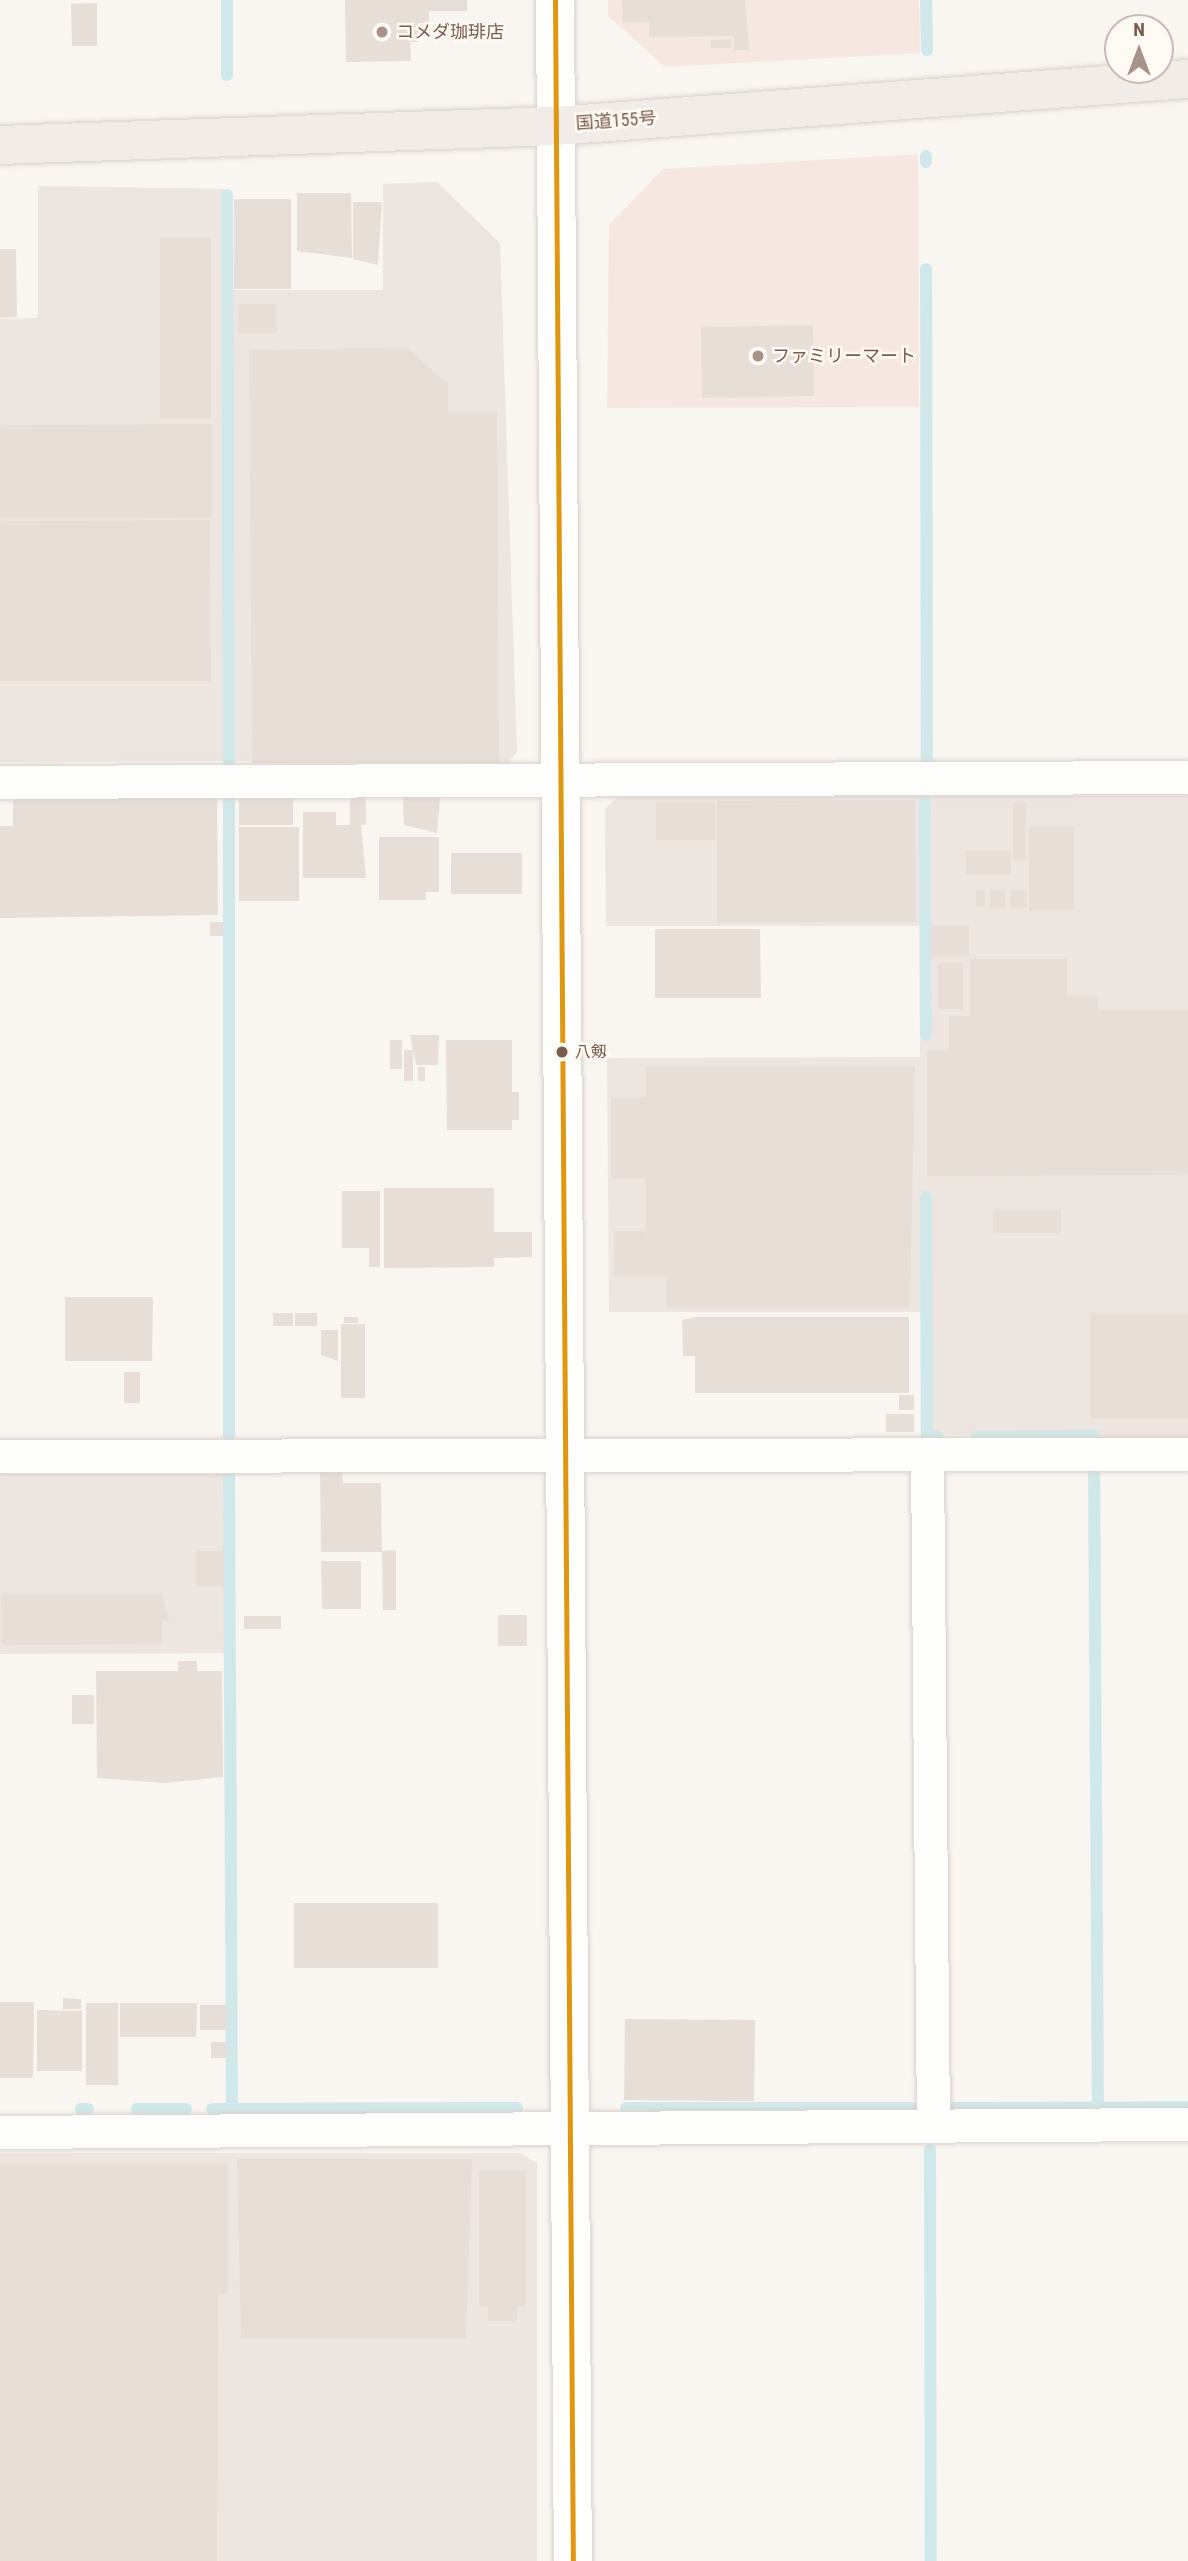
<!DOCTYPE html>
<meta charset="utf-8">
<style>
body{margin:0}
#map{position:relative;width:1188px;height:2561px;overflow:hidden;background:#f9f5f0;font-family:"Roboto Condensed","Noto Sans JP",sans-serif}
div>[style]{position:absolute}
.commercial>*{inset:0;background:#f6e8e1}
.industrial>*{inset:0;background:#ede5e0}
.stream>*{height:12px;margin:-6px;padding:0 6px;transform-origin:6px;border-radius:6px;background:#d0e8ea}
.building>*{inset:0;background:#e6ded7}
.roads{filter:drop-shadow(0 0 2px #d7d1cb) drop-shadow(0 0 2px #d7d1cb)}
.minor>*{height:33px;margin:-16.5px;padding:0 16.5px;transform-origin:16.5px;border-radius:16.5px;background:#fefefd}
.tertiary>*{height:38px;margin:-19px;padding:0 19px;transform-origin:19px;border-radius:19px;background:#fefefd}
.trunk>*{height:38px;margin:-19px;padding:0 19px;transform-origin:19px;border-radius:19px;background:#f2ece8}
.bus-1>*{height:5px;margin:-2.5px;padding:0 2.5px;transform-origin:2.5px;border-radius:2.5px;background:#de970f}
.dots>*{width:19px;height:19px;translate:-50% -50%;box-sizing:border-box;border:4px solid #fffaf3;border-radius:50%}
span{translate:-50% -50%;white-space:nowrap;text-align:center;line-height:1.15;-webkit-text-stroke:5px #fffaf3;paint-order:stroke}
.bus-label{font-size:16px;color:#7a5c4d}
.left{translate:0 -50%;text-align:left}
.poi-label{font-size:18px;color:#7a5c4d}
.street-label{font-size:18px;color:#7a5c4d}
.north{position:absolute;left:1104px;top:14px;width:70px;height:70px;box-sizing:border-box;background:#fffaf3;border:2px solid #cabbb1;border-radius:50%;rotate:0deg;font-size:19px;font-weight:700;line-height:28px;text-align:center;color:#7a5c4d}
.north::after{content:'';display:block;margin:auto;width:24px;height:32px;background:#a69286;clip-path:polygon(50% 0,100% 100%,50% 72%,0 100%)}
</style>
<div id="map">
<div class="commercial">
<div style="clip-path:polygon(608px 0,919px 0,920px 53px,665px 67px,608px 16px)"></div>
<div style="clip-path:polygon(918px 154px,919px 407px,607px 408px,609px 225px,663px 169px)"></div>
</div>
<div class="industrial">
<div style="clip-path:polygon(437px 182px,500px 243px,517px 752px,505px 766px,233px 761px,233px 290px,383px 290px,383px 184px)"></div>
<div style="clip-path:polygon(38px 186px,224px 189px,224px 761px,0 762px,0 319px,38px 318px)"></div>
<div style="clip-path:polygon(619px 796px,1188px 796px,1188px 1440px,931px 1434px,931px 1312px,609px 1312px,607px 1058px,920px 1057px,920px 926px,606px 926px,605px 809px)"></div>
<div style="clip-path:polygon(225px 1470px,226px 1653px,0 1654px,0 1471px)"></div>
<div style="clip-path:polygon(0 2153px,520px 2153px,537px 2163px,537px 2561px,0 2561px)"></div>
</div>
<div class="stream">
<div style="left:227px;top:0;width:75px;rotate:90deg"></div>
<div style="left:926px;top:0;width:50px;rotate:88.9deg"></div>
<div style="left:926px;top:156px;width:6px;rotate:90deg"></div>
<div style="left:227px;top:195px;width:567px;rotate:89.8deg"></div>
<div style="left:926px;top:269px;width:492px;rotate:89.9deg"></div>
<div style="left:229px;top:798px;width:638px;rotate:90deg"></div>
<div style="left:925px;top:801px;width:234px;rotate:89.8deg"></div>
<div style="left:926px;top:1197px;width:240px;rotate:89.8deg"></div>
<div style="left:927px;top:1437px;width:11px"></div>
<div style="left:977px;top:1437px;width:117px;rotate:-0.5deg"></div>
<div style="left:1094px;top:1472px;width:635px;rotate:89.64deg"></div>
<div style="left:229px;top:1477px;width:632px;rotate:89.73deg"></div>
<div style="left:626px;top:2108px;width:285px"></div>
<div style="left:949px;top:2108px;width:239px;rotate:-0.2deg"></div>
<div style="left:81px;top:2109px;width:7px"></div>
<div style="left:137px;top:2109px;width:49px"></div>
<div style="left:212px;top:2109px;width:305px;rotate:-0.2deg"></div>
<div style="left:930px;top:2150px;width:411px;rotate:89.9deg"></div>
</div>
<div class="building">
<div style="clip-path:polygon(345px 0,467px 0,467px 11px,429px 11px,429px 23px,418px 23px,418px 42px,410px 42px,411px 61px,346px 62px)"></div>
<div style="clip-path:polygon(622px 0,745px 0,749px 50px,734px 50px,734px 36px,649px 37px,649px 22px,623px 23px)"></div>
<div style="clip-path:polygon(97px 3px,97px 46px,72px 46px,71px 4px)"></div>
<div style="clip-path:polygon(731px 39px,732px 48px,711px 48px,711px 40px)"></div>
<div style="clip-path:polygon(297px 193px,351px 193px,352px 258px,297px 251px)"></div>
<div style="clip-path:polygon(234px 199px,291px 199px,291px 289px,234px 289px)"></div>
<div style="clip-path:polygon(353px 202px,382px 202px,378px 265px,353px 259px)"></div>
<div style="clip-path:polygon(160px 237px,211px 237px,211px 419px,160px 419px)"></div>
<div style="clip-path:polygon(0 249px,16px 249px,17px 317px,0 318px)"></div>
<div style="clip-path:polygon(238px 304px,276px 304px,277px 333px,239px 333px)"></div>
<div style="clip-path:polygon(813px 325px,814px 396px,702px 398px,701px 327px)"></div>
<div style="clip-path:polygon(408px 348px,448px 384px,448px 412px,497px 412px,499px 761px,252px 763px,249px 350px)"></div>
<div style="clip-path:polygon(212px 424px,212px 518px,0 519px,0 425px)"></div>
<div style="clip-path:polygon(210px 520px,211px 681px,0 681px,0 521px)"></div>
<div style="clip-path:polygon(239px 795px,293px 795px,293px 825px,239px 825px)"></div>
<div style="clip-path:polygon(350px 796px,366px 796px,366px 825px,361px 825px,366px 878px,303px 878px,303px 812px,336px 812px,336px 825px,350px 825px)"></div>
<div style="clip-path:polygon(217px 797px,218px 915px,0 918px,0 826px,13px 826px,13px 799px)"></div>
<div style="clip-path:polygon(403px 797px,440px 797px,437px 833px,404px 825px)"></div>
<div style="clip-path:polygon(915px 800px,916px 922px,717px 923px,717px 801px)"></div>
<div style="clip-path:polygon(656px 802px,715px 802px,715px 840px,656px 840px)"></div>
<div style="clip-path:polygon(1013px 803px,1026px 803px,1025px 860px,1013px 860px)"></div>
<div style="clip-path:polygon(1029px 825px,1074px 825px,1074px 911px,1029px 911px)"></div>
<div style="clip-path:polygon(239px 827px,299px 827px,299px 901px,239px 901px)"></div>
<div style="clip-path:polygon(379px 837px,439px 837px,439px 892px,426px 892px,426px 900px,379px 900px)"></div>
<div style="clip-path:polygon(966px 851px,1011px 851px,1011px 875px,966px 875px)"></div>
<div style="clip-path:polygon(451px 853px,522px 853px,522px 894px,451px 894px)"></div>
<div style="clip-path:polygon(976px 890px,985px 890px,985px 907px,976px 907px)"></div>
<div style="clip-path:polygon(990px 890px,1005px 890px,1005px 908px,990px 908px)"></div>
<div style="clip-path:polygon(1010px 890px,1026px 890px,1026px 908px,1010px 908px)"></div>
<div style="clip-path:polygon(210px 922px,223px 922px,223px 936px,210px 936px)"></div>
<div style="clip-path:polygon(931px 925px,969px 925px,969px 956px,931px 956px)"></div>
<div style="clip-path:polygon(655px 929px,760px 929px,761px 998px,655px 998px)"></div>
<div style="clip-path:polygon(970px 959px,1067px 959px,1067px 996px,1098px 996px,1098px 1010px,1188px 1010px,1188px 1175px,927px 1176px,927px 1050px,949px 1050px,949px 1016px,970px 1016px)"></div>
<div style="clip-path:polygon(938px 963px,963px 963px,963px 1009px,938px 1009px)"></div>
<div style="clip-path:polygon(410px 1035px,439px 1035px,438px 1065px,416px 1065px)"></div>
<div style="clip-path:polygon(390px 1040px,402px 1040px,402px 1069px,390px 1069px)"></div>
<div style="clip-path:polygon(446px 1040px,512px 1040px,512px 1092px,519px 1092px,519px 1120px,512px 1120px,512px 1130px,447px 1130px)"></div>
<div style="clip-path:polygon(404px 1050px,413px 1050px,413px 1081px,404px 1081px)"></div>
<div style="clip-path:polygon(646px 1065px,915px 1065px,910px 1308px,666px 1308px,666px 1276px,614px 1276px,614px 1231px,645px 1231px,646px 1241px,646px 1178px,611px 1178px,611px 1097px,646px 1097px)"></div>
<div style="clip-path:polygon(418px 1067px,425px 1067px,425px 1081px,418px 1081px)"></div>
<div style="clip-path:polygon(384px 1188px,494px 1188px,494px 1232px,532px 1232px,532px 1257px,494px 1258px,494px 1267px,384px 1268px)"></div>
<div style="clip-path:polygon(342px 1191px,380px 1191px,380px 1267px,369px 1267px,369px 1248px,342px 1248px)"></div>
<div style="clip-path:polygon(993px 1209px,1061px 1209px,1061px 1233px,993px 1233px)"></div>
<div style="clip-path:polygon(65px 1297px,153px 1297px,152px 1361px,65px 1361px)"></div>
<div style="clip-path:polygon(273px 1313px,293px 1313px,293px 1326px,273px 1326px)"></div>
<div style="clip-path:polygon(295px 1313px,317px 1313px,317px 1326px,295px 1326px)"></div>
<div style="clip-path:polygon(1090px 1313px,1188px 1313px,1188px 1418px,1090px 1418px)"></div>
<div style="clip-path:polygon(344px 1317px,358px 1317px,358px 1323px,344px 1323px)"></div>
<div style="clip-path:polygon(695px 1317px,909px 1317px,909px 1393px,695px 1393px,695px 1356px,683px 1356px,682px 1320px)"></div>
<div style="clip-path:polygon(341px 1324px,365px 1324px,365px 1398px,341px 1398px)"></div>
<div style="clip-path:polygon(321px 1330px,338px 1330px,338px 1361px,321px 1355px)"></div>
<div style="clip-path:polygon(124px 1372px,140px 1372px,140px 1403px,124px 1403px)"></div>
<div style="clip-path:polygon(899px 1395px,914px 1395px,914px 1410px,899px 1410px)"></div>
<div style="clip-path:polygon(886px 1414px,914px 1414px,914px 1432px,886px 1432px)"></div>
<div style="clip-path:polygon(320px 1472px,342px 1472px,343px 1483px,381px 1483px,382px 1552px,321px 1552px)"></div>
<div style="clip-path:polygon(396px 1550px,396px 1610px,383px 1610px,382px 1551px)"></div>
<div style="clip-path:polygon(196px 1551px,224px 1551px,224px 1586px,196px 1586px)"></div>
<div style="clip-path:polygon(321px 1561px,361px 1561px,361px 1609px,322px 1609px)"></div>
<div style="clip-path:polygon(1px 1593px,162px 1593px,169px 1621px,162px 1621px,162px 1644px,2px 1645px)"></div>
<div style="clip-path:polygon(498px 1615px,527px 1615px,527px 1646px,498px 1646px)"></div>
<div style="clip-path:polygon(244px 1616px,281px 1616px,281px 1629px,244px 1629px)"></div>
<div style="clip-path:polygon(178px 1661px,197px 1661px,197px 1671px,222px 1671px,223px 1777px,164px 1783px,97px 1778px,96px 1671px,178px 1671px)"></div>
<div style="clip-path:polygon(72px 1695px,94px 1695px,94px 1724px,72px 1724px)"></div>
<div style="clip-path:polygon(294px 1903px,438px 1903px,438px 1968px,294px 1968px)"></div>
<div style="clip-path:polygon(63px 1998px,81px 1999px,81px 2009px,63px 2009px)"></div>
<div style="clip-path:polygon(0 2002px,34px 2002px,33px 2078px,0 2078px)"></div>
<div style="clip-path:polygon(86px 2003px,118px 2003px,118px 2085px,86px 2085px)"></div>
<div style="clip-path:polygon(120px 2003px,197px 2003px,196px 2037px,120px 2037px)"></div>
<div style="clip-path:polygon(200px 2005px,227px 2005px,227px 2030px,200px 2030px)"></div>
<div style="clip-path:polygon(37px 2010px,82px 2011px,82px 2071px,37px 2071px)"></div>
<div style="clip-path:polygon(625px 2019px,755px 2020px,754px 2101px,624px 2100px)"></div>
<div style="clip-path:polygon(211px 2042px,227px 2042px,227px 2058px,211px 2058px)"></div>
<div style="clip-path:polygon(237px 2159px,472px 2159px,466px 2338px,241px 2338px)"></div>
<div style="clip-path:polygon(0 2164px,228px 2164px,228px 2294px,218px 2294px,217px 2561px,0 2561px)"></div>
<div style="clip-path:polygon(479px 2170px,526px 2170px,526px 2306px,517px 2306px,517px 2321px,488px 2321px,488px 2306px,479px 2306px)"></div>
</div>
<div class="roads">
<div class="minor">
<div style="left:0;top:782px;width:1188px;rotate:-0.24deg"></div>
<div style="left:927px;top:1455px;width:671px;rotate:89.49deg"></div>
<div style="left:0;top:1456px;width:1188px;rotate:-0.1deg"></div>
<div style="left:0;top:2132px;width:1188px;rotate:-0.39deg"></div>
</div>
<div class="tertiary">
<div style="left:555px;top:0;width:2561px;rotate:89.6deg"></div>
</div>
<div class="trunk">
<div style="left:0;top:145px;width:555px;rotate:-1.96deg"></div>
<div style="left:555px;top:126px;width:635px;rotate:-4.25deg"></div>
</div>
</div>
<div class="bus-1">
<div style="left:555px;top:0;width:2561px;rotate:89.6deg"></div>
</div>
<div class="dots">
<div style="left:382px;top:32px;background:#a69286"></div>
<div style="left:758px;top:356px;background:#a69286"></div>
<div style="left:562px;top:1052px;background:#7a5c4d"></div>
</div>
<div class="bus-label">
<span class="left" style="left:575px;top:1052px">八剱</span>
</div>
<div class="poi-label">
<span class="left" style="left:396px;top:32px">コメダ珈琲店</span>
<span class="left" style="left:772px;top:356px">ファミリーマート</span>
</div>
<div class="street-label">
<span style="left:616px;top:121px;rotate:-4deg">国道155号</span>
</div>
<div class="north">N</div>
</div>
